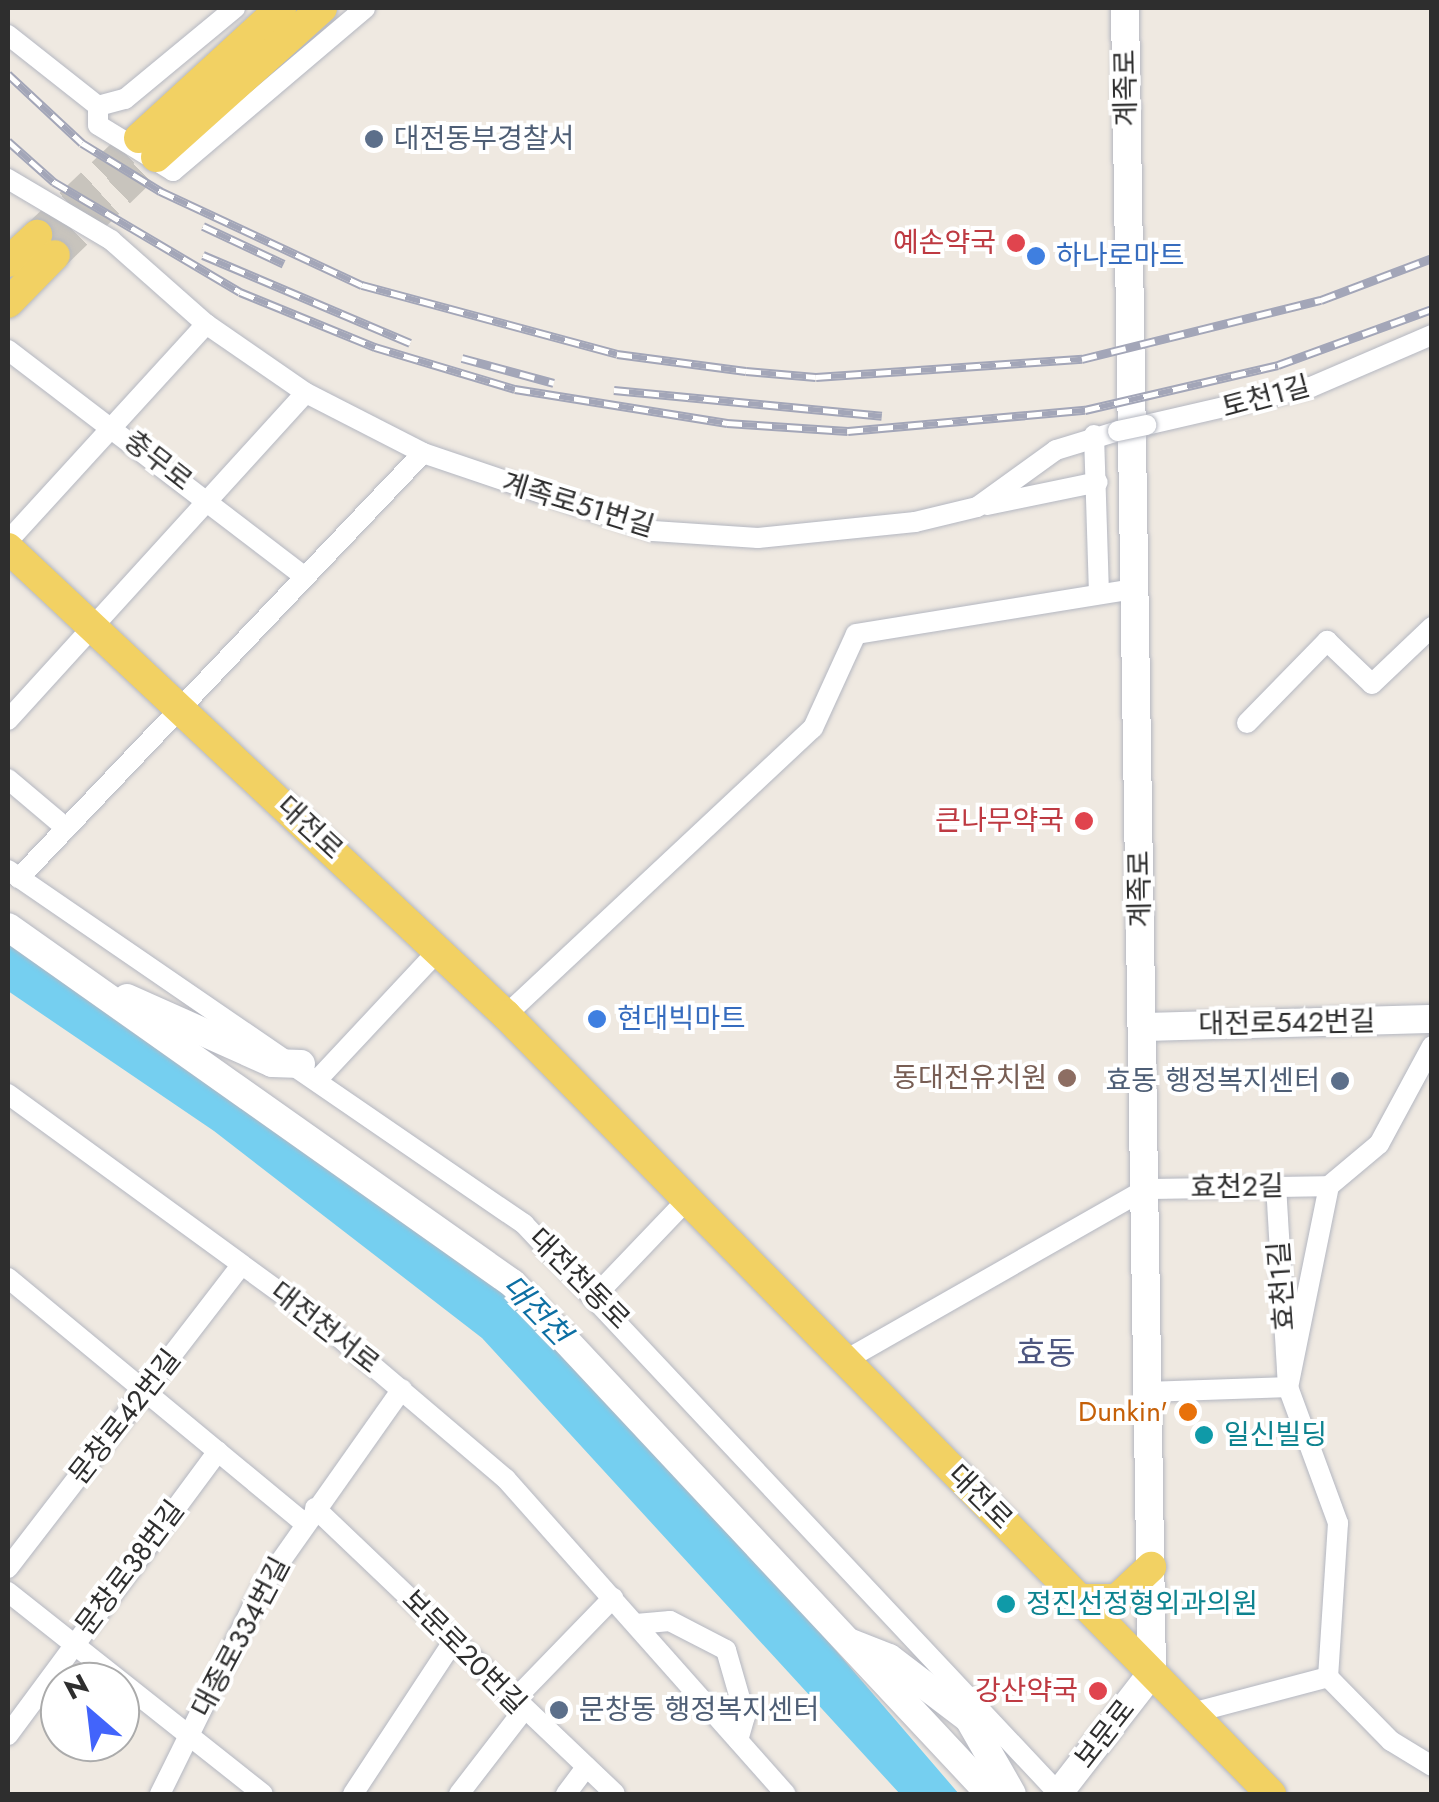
<!DOCTYPE html>
<meta charset="utf-8">
<style>
body{margin:0}
#map{position:relative;width:1439px;height:1802px;overflow:hidden;background:#efe9e1;font-family:Jost,"Noto Sans KR",sans-serif}
div>[style]{position:absolute}
.water>*{inset:0;background:#75cff0}
.primary-tunnel>*{height:30px;margin-top:-15px;transform-origin:0;background:repeating-linear-gradient(90deg,#c8c4bd 0 30px,transparent 0 45px)}
.roads{filter:drop-shadow(0 0 2px #b4b7c1) drop-shadow(0 0 2px #b4b7c1)}
.street>*{height:20px;margin:-10px;padding:0 10px;transform-origin:10px;border-radius:10px;background:#fff}
.secondary>*{height:28px;margin:-14px;padding:0 14px;transform-origin:14px;border-radius:14px;background:#fff}
.primary>*{height:30px;margin:-15px;padding:0 15px;transform-origin:15px;border-radius:15px;background:#f2d163}
.rail>*{height:9px;margin-top:-4.5px;transform-origin:0;background:repeating-linear-gradient(90deg,#fff 0 15px,#a3a6b8 0 30px);box-sizing:border-box;border-block:2px solid #a3a6b8}
.bridges{filter:drop-shadow(0 0 2px #b4b7c1) drop-shadow(0 0 2px #b4b7c1)}
.street-bridge>*{height:20px;margin:-10px;padding:0 10px;transform-origin:10px;border-radius:10px;background:#fff}
.dots>*{width:28px;height:28px;translate:-50% -50%;box-sizing:border-box;border:5px solid #fff;border-radius:50%}
span{translate:-50% -50%;white-space:nowrap;text-align:center;line-height:1.15;-webkit-text-stroke:8px #fff;paint-order:stroke}
.street-label{font-size:28px;color:#2e2e2e}
.service-label{font-size:28px;color:#4e5e75}
.left{translate:0 -50%;text-align:left}
.right{translate:-100% -50%;text-align:right}
.health-label{font-size:28px;color:#be3a42}
.shop-label{font-size:28px;color:#366cbe}
.education-label{font-size:28px;color:#785e54}
.food-label{font-size:28px;color:#c56008}
.culture-label{font-size:28px;color:#0d838f}
.water-label{font-size:30px;color:#0d6fa3;font-style:italic}
.quarter-label{font-size:32px;color:#4d5680}
.frame{position:absolute;inset:0;border:10px solid #2e2e2e;pointer-events:none}
.north{position:absolute;left:40px;top:1662px;width:100px;height:100px;box-sizing:border-box;background:#fff;border:2px solid #ababab;border-radius:50%;rotate:332deg;font-size:28px;font-weight:700;line-height:40px;text-align:center;color:#2e2e2e}
.north::after{content:'';display:block;margin:auto;width:35px;height:45px;background:#4264fb;clip-path:polygon(50% 0,100% 100%,50% 72%,0 100%)}
</style>
<div id="map">
<div class="water">
<div style="clip-path:polygon(8px 943px,502px 1290px,783px 1589px,959px 1794px,900px 1794px,482px 1338px,214px 1131px,8px 991px)"></div>
</div>
<div class="primary-tunnel">
<div style="left:37px;top:235px;width:141px;rotate:-43.6deg"></div>
<div style="left:55px;top:255px;width:141px;rotate:-44.1deg"></div>
</div>
<div class="roads">
<div class="street">
<div style="left:8px;top:35px;width:115px;rotate:38.3deg"></div>
<div style="left:98px;top:106px;width:19px;rotate:90deg"></div>
<div style="left:98px;top:125px;width:88px;rotate:31.5deg"></div>
<div style="left:173px;top:171px;width:252px;rotate:-40.3deg"></div>
<div style="left:98px;top:106px;width:28px;rotate:-15deg"></div>
<div style="left:125px;top:99px;width:143px;rotate:-39.6deg"></div>
<div style="left:8px;top:179px;width:120px;rotate:30.6deg"></div>
<div style="left:111px;top:240px;width:127px;rotate:41.5deg"></div>
<div style="left:206px;top:324px;width:121px;rotate:34.6deg"></div>
<div style="left:306px;top:393px;width:131px;rotate:27.1deg"></div>
<div style="left:423px;top:453px;width:243px;rotate:18.7deg"></div>
<div style="left:653px;top:531px;width:105px;rotate:3.8deg"></div>
<div style="left:758px;top:538px;width:158px;rotate:-5.8deg"></div>
<div style="left:915px;top:522px;width:64px;rotate:-13.6deg"></div>
<div style="left:977px;top:507px;width:97px;rotate:-35.8deg"></div>
<div style="left:1056px;top:450px;width:65px;rotate:-17deg"></div>
<div style="left:8px;top:350px;width:374px;rotate:37.4deg"></div>
<div style="left:1146px;top:425px;width:169px;rotate:-13deg"></div>
<div style="left:1311px;top:387px;width:132px;rotate:-23.3deg"></div>
<div style="left:1094px;top:435px;width:159px;rotate:88.2deg"></div>
<div style="left:987px;top:505px;width:113px;rotate:-11.7deg"></div>
<div style="left:8px;top:541px;width:294px;rotate:-47.6deg"></div>
<div style="left:8px;top:720px;width:442px;rotate:-47.7deg"></div>
<div style="left:1247px;top:723px;width:115px;rotate:-45.7deg"></div>
<div style="left:1327px;top:641px;width:62px;rotate:43.7deg"></div>
<div style="left:1372px;top:684px;width:83px;rotate:-43.5deg"></div>
<div style="left:8px;top:779px;width:76px;rotate:40.2deg"></div>
<div style="left:8px;top:870px;width:626px;rotate:34.45deg"></div>
<div style="left:524px;top:1224px;width:782px;rotate:46.81deg"></div>
<div style="left:19px;top:878px;width:586px;rotate:-46.45deg"></div>
<div style="left:506px;top:1015px;width:420px;rotate:-43.1deg"></div>
<div style="left:813px;top:728px;width:103px;rotate:-65.4deg"></div>
<div style="left:856px;top:634px;width:283px;rotate:-9.2deg"></div>
<div style="left:1432px;top:1046px;width:111px;rotate:118.4deg"></div>
<div style="left:1379px;top:1144px;width:65px;rotate:140deg"></div>
<div style="left:1329px;top:1186px;width:205px;rotate:101.5deg"></div>
<div style="left:1288px;top:1387px;width:145px;rotate:69.8deg"></div>
<div style="left:1338px;top:1523px;width:154px;rotate:93.7deg"></div>
<div style="left:1328px;top:1677px;width:90px;rotate:45.5deg"></div>
<div style="left:1391px;top:1741px;width:48px;rotate:31.4deg"></div>
<div style="left:320px;top:1077px;width:174px;rotate:-46.9deg"></div>
<div style="left:8px;top:1094px;width:394px;rotate:36.1deg"></div>
<div style="left:326px;top:1326px;width:236px;rotate:40.4deg"></div>
<div style="left:506px;top:1479px;width:421px;rotate:48.4deg"></div>
<div style="left:8px;top:1278px;width:386px;rotate:39.6deg"></div>
<div style="left:597px;top:1294px;width:129px;rotate:-46.3deg"></div>
<div style="left:844px;top:1361px;width:347px;rotate:-29.7deg"></div>
<div style="left:1145px;top:1189px;width:184px;rotate:-0.9deg"></div>
<div style="left:1148px;top:1392px;width:140px;rotate:-2deg"></div>
<div style="left:1288px;top:1387px;width:201px;rotate:-93.4deg"></div>
<div style="left:315px;top:1508px;width:414px;rotate:43.6deg"></div>
<div style="left:8px;top:1568px;width:382px;rotate:-52.4deg"></div>
<div style="left:8px;top:1592px;width:325px;rotate:38.4deg"></div>
<div style="left:636px;top:1624px;width:34px;rotate:-5deg"></div>
<div style="left:670px;top:1621px;width:63px;rotate:27.4deg"></div>
<div style="left:726px;top:1650px;width:69px;rotate:73.9deg"></div>
<div style="left:745px;top:1716px;width:25px;rotate:106deg"></div>
<div style="left:515px;top:1699px;width:141px;rotate:-45.9deg"></div>
<div style="left:1192px;top:1713px;width:141px;rotate:-14.8deg"></div>
<div style="left:8px;top:1735px;width:353px;rotate:-53.5deg"></div>
<div style="left:160px;top:1794px;width:232px;rotate:-63.7deg"></div>
<div style="left:263px;top:1586px;width:241px;rotate:-54.8deg"></div>
<div style="left:353px;top:1794px;width:184px;rotate:-56.7deg"></div>
<div style="left:459px;top:1794px;width:105px;rotate:-52.4deg"></div>
<div style="left:566px;top:1794px;width:34px;rotate:-53deg"></div>
</div>
<div class="secondary">
<div style="left:8px;top:927px;width:617px;rotate:35.24deg"></div>
<div style="left:512px;top:1283px;width:700px;rotate:46.91deg"></div>
<div style="left:127px;top:998px;width:159px;rotate:24.1deg"></div>
<div style="left:272px;top:1063px;width:29px;rotate:2deg"></div>
<div style="left:1142px;top:1027px;width:290px;rotate:-1.6deg"></div>
<div style="left:851px;top:1643px;width:41px;rotate:21.5deg"></div>
<div style="left:889px;top:1658px;width:101px;rotate:37.3deg"></div>
<div style="left:969px;top:1719px;width:86px;rotate:60.2deg"></div>
<div style="left:1058px;top:1794px;width:153px;rotate:-52.2deg"></div>
<div style="left:1152px;top:1673px;width:1665px;rotate:-90.93deg"></div>
</div>
<div class="primary">
<div style="left:139px;top:138px;width:193px;rotate:-42.5deg"></div>
<div style="left:156px;top:157px;width:223px;rotate:-41.9deg"></div>
<div style="left:8px;top:262px;width:40px;rotate:-43deg"></div>
<div style="left:8px;top:303px;width:67px;rotate:-45.6deg"></div>
<div style="left:8px;top:548px;width:683px;rotate:43.16deg"></div>
<div style="left:506px;top:1015px;width:1092px;rotate:45.52deg"></div>
<div style="left:1081px;top:1599px;width:36px"></div>
<div style="left:1117px;top:1599px;width:47px;rotate:-43.3deg"></div>
</div>
</div>
<div class="rail">
<div style="left:8px;top:74px;width:101px;rotate:43deg"></div>
<div style="left:82px;top:143px;width:92px;rotate:31.6deg"></div>
<div style="left:160px;top:191px;width:223px;rotate:25deg"></div>
<div style="left:362px;top:285px;width:264px;rotate:15.1deg"></div>
<div style="left:617px;top:354px;width:130px;rotate:7.5deg"></div>
<div style="left:746px;top:371px;width:70px;rotate:4.9deg"></div>
<div style="left:816px;top:377px;width:267px;rotate:-3.9deg"></div>
<div style="left:1082px;top:359px;width:246px;rotate:-13.9deg"></div>
<div style="left:1321px;top:300px;width:119px;rotate:-20.7deg"></div>
<div style="left:8px;top:141px;width:62px;rotate:41.7deg"></div>
<div style="left:54px;top:182px;width:216px;rotate:30.6deg"></div>
<div style="left:240px;top:292px;width:146px;rotate:22.2deg"></div>
<div style="left:375px;top:347px;width:146px;rotate:16.7deg"></div>
<div style="left:515px;top:389px;width:215px;rotate:9.1deg"></div>
<div style="left:727px;top:423px;width:121px;rotate:3.8deg"></div>
<div style="left:848px;top:431px;width:238px;rotate:-5.1deg"></div>
<div style="left:1085px;top:410px;width:198px;rotate:-13.1deg"></div>
<div style="left:1278px;top:365px;width:164px;rotate:-20deg"></div>
<div style="left:203px;top:226px;width:89px;rotate:25.1deg"></div>
<div style="left:203px;top:255px;width:225px;rotate:23deg"></div>
<div style="left:462px;top:358px;width:95px;rotate:15.2deg"></div>
<div style="left:614px;top:390px;width:269px;rotate:5.5deg"></div>
</div>
<div class="bridges">
<div class="street-bridge">
<div style="left:1118px;top:431px;width:29px;rotate:-12deg"></div>
</div>
</div>
<div class="dots">
<div style="left:374px;top:139px;background:#5c6f8a"></div>
<div style="left:1016px;top:243px;background:#e0444e"></div>
<div style="left:1036px;top:256px;background:#3f7fe0"></div>
<div style="left:1084px;top:821px;background:#e0444e"></div>
<div style="left:597px;top:1019px;background:#3f7fe0"></div>
<div style="left:1067px;top:1078px;background:#8d6e63"></div>
<div style="left:1340px;top:1081px;background:#5c6f8a"></div>
<div style="left:1188px;top:1412px;background:#e8710a"></div>
<div style="left:1204px;top:1435px;background:#0f9aa8"></div>
<div style="left:1006px;top:1604px;background:#0f9aa8"></div>
<div style="left:1098px;top:1691px;background:#e0444e"></div>
<div style="left:559px;top:1710px;background:#5c6f8a"></div>
</div>
<div class="street-label">
<span style="left:1126px;top:88px;rotate:-91deg">계족로</span>
<span style="left:1266px;top:397px;rotate:-15deg">토천1길</span>
<span style="left:158px;top:461px;rotate:38deg">충무로</span>
<span style="left:578px;top:505px;rotate:17deg">계족로51번길</span>
<span style="left:310px;top:828px;rotate:43deg">대전로</span>
<span style="left:1140px;top:889px;rotate:-91deg">계족로</span>
<span style="left:1287px;top:1023px;rotate:-1deg">대전로542번길</span>
<span style="left:1237px;top:1187px;rotate:-1deg">효천2길</span>
<span style="left:579px;top:1279px;rotate:45deg">대전천동로</span>
<span style="left:1282px;top:1286px;rotate:-94deg">효천1길</span>
<span style="left:325px;top:1328px;rotate:38deg">대전천서로</span>
<span style="left:125px;top:1417px;rotate:-52deg">문창로42번길</span>
<span style="left:980px;top:1497px;rotate:45deg">대전로</span>
<span style="left:130px;top:1568px;rotate:-53deg">문창로38번길</span>
<span style="left:241px;top:1637px;rotate:-62deg">대종로334번길</span>
<span style="left:464px;top:1652px;rotate:45deg">보문로20번길</span>
<span style="left:1105px;top:1734px;rotate:-52deg">보문로</span>
</div>
<div class="service-label">
<span class="left" style="left:394px;top:139px">대전동부경찰서</span>
<span class="right" style="left:1320px;top:1081px">효동 행정복지센터</span>
<span class="left" style="left:579px;top:1710px">문창동 행정복지센터</span>
</div>
<div class="health-label">
<span class="right" style="left:996px;top:243px">예손약국</span>
<span class="right" style="left:1064px;top:821px">큰나무약국</span>
<span class="right" style="left:1078px;top:1691px">강산약국</span>
</div>
<div class="shop-label">
<span class="left" style="left:1056px;top:256px">하나로마트</span>
<span class="left" style="left:617px;top:1019px">현대빅마트</span>
</div>
<div class="education-label">
<span class="right" style="left:1047px;top:1078px">동대전유치원</span>
</div>
<div class="food-label">
<span class="right" style="left:1168px;top:1412px">Dunkin'</span>
</div>
<div class="culture-label">
<span class="left" style="left:1224px;top:1435px">일신빌딩</span>
<span class="left" style="left:1026px;top:1604px">정진선정형외과의원</span>
</div>
<div class="water-label">
<span style="left:536px;top:1310px;rotate:46deg">대전천</span>
</div>
<div class="quarter-label">
<span style="left:1046px;top:1353px">효동</span>
</div>
<div class="frame"></div>
<div class="north">N</div>
</div>
